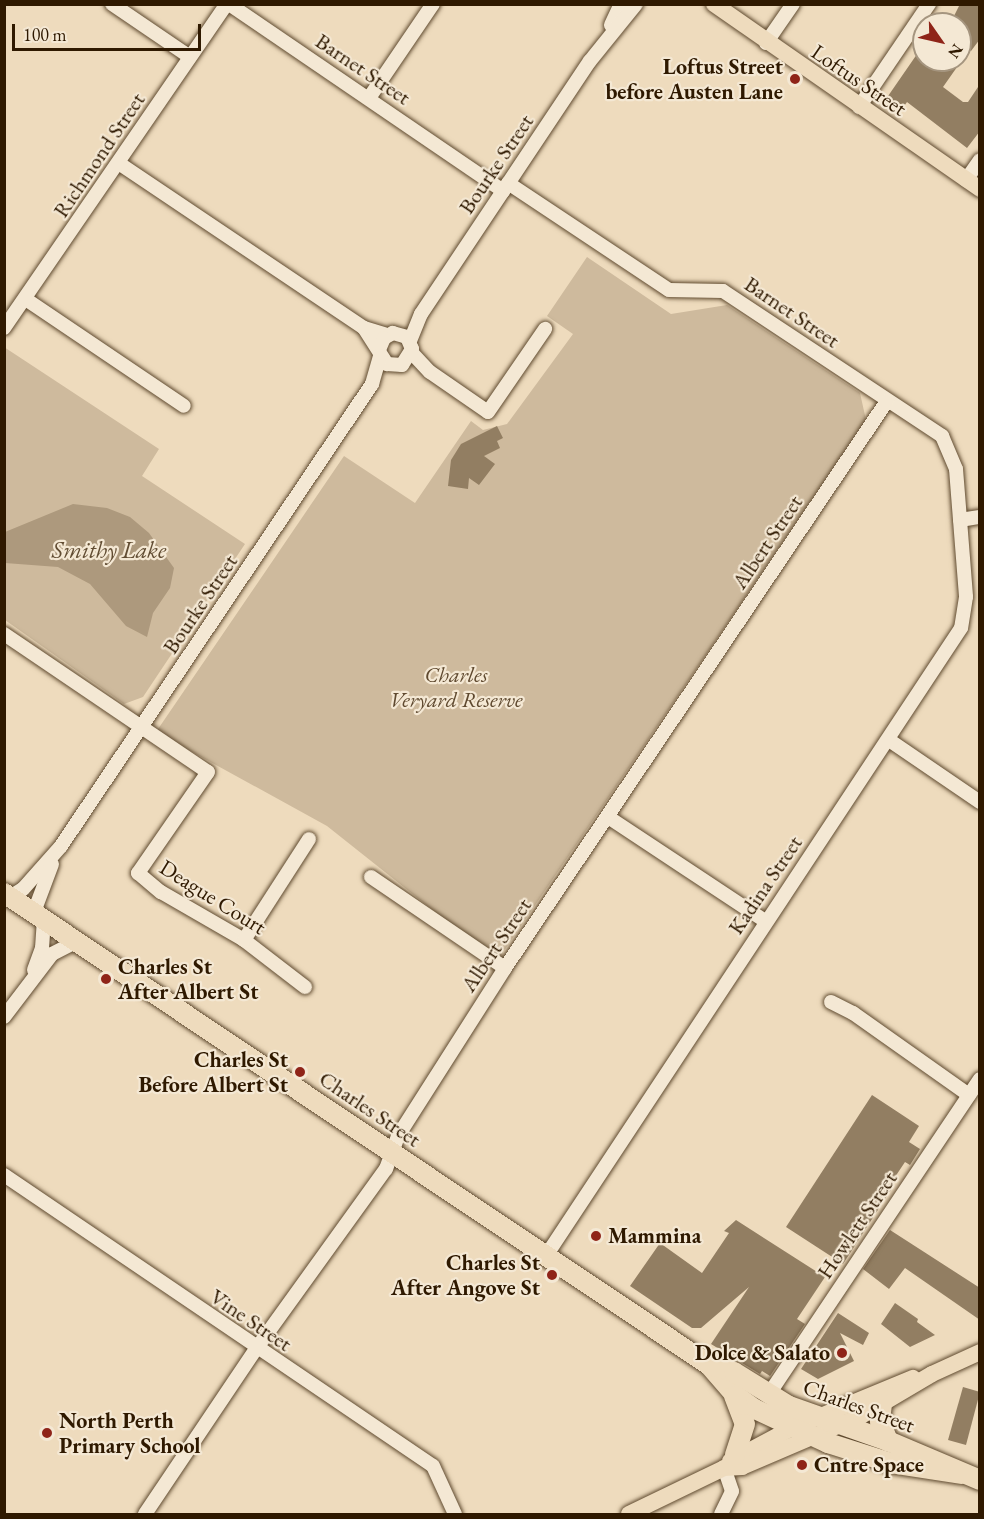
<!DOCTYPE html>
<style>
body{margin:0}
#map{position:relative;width:984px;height:1519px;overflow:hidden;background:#eedbbd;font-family:"EB Garamond",serif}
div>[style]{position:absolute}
.green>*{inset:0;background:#ceba9d}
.water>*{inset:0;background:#ad997d}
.building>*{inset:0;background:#927e62}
.roads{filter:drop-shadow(0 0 2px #5f4a2f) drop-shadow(0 0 2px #5f4a2f)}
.minor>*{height:14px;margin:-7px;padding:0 7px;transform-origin:7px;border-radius:7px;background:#f4e8d4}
.major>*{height:16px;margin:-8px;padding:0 8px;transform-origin:8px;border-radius:8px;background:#eedbbd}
.highway>*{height:20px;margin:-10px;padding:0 10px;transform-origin:10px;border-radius:10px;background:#eedbbd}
.dots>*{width:16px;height:16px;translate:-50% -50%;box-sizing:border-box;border:3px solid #f4e8d4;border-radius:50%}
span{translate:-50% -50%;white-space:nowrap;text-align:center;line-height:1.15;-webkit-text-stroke:4.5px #f4e8d4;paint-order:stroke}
.poi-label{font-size:22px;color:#2f1900;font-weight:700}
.right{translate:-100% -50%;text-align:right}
.left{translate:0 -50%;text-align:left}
.street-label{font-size:22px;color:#2f1900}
.park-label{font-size:22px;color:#5f492f;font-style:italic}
.water-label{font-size:24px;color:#614c32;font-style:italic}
.frame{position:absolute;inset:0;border:6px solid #2f1900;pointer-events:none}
.north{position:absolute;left:912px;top:12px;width:60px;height:60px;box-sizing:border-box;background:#f4e8d4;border:2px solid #a5957f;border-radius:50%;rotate:124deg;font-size:16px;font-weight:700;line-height:24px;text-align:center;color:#2f1900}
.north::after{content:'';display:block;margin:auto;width:21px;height:27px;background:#8f2418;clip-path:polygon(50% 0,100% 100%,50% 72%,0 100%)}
.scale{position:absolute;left:12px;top:24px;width:189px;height:27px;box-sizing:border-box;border:3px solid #2f1900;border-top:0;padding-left:8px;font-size:18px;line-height:21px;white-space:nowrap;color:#2f1900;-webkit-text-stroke:4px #f4e8d4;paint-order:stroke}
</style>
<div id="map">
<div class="green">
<div style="clip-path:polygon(587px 257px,671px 314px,727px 305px,860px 393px,866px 420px,497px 961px,327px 826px,156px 732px,344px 456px,415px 503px,471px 421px,483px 430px,507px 424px,573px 334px,547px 316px)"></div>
<div style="clip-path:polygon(4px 347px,159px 449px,142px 476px,245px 544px,143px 697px,124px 704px,5px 620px)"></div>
</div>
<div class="water">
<div style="clip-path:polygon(73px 504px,107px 508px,130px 517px,149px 533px,174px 568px,170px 588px,153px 613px,147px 637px,126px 626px,90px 584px,58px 567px,5px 563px,5px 532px)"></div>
</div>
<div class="building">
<div style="clip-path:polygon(960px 4px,980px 4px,980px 39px,971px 51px,960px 43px,960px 24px,950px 24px)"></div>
<div style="clip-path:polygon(924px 44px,924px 61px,962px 60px,943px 87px,963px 102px,968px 102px,980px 84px,980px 131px,967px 148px,907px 102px,902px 109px,886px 99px)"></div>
<div style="clip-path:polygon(497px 426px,503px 438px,497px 441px,500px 448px,484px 456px,495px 464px,479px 485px,469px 478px,468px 489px,448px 486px,451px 460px,461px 444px)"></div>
<div style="clip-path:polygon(872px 1095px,919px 1126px,909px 1142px,920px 1149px,910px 1165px,905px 1162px,889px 1186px,892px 1188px,843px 1264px,786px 1227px)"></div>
<div style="clip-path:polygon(736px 1220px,825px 1277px,797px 1319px,805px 1324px,770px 1376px,762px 1371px,760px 1374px,711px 1344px,749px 1287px,701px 1328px,692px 1328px,630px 1286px,660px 1243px,702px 1273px,729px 1233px,724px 1231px)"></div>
<div style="clip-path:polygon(890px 1230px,980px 1288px,980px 1320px,905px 1268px,889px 1289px,863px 1269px)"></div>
<div style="clip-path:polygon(895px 1303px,918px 1319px,917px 1322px,935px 1335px,910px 1347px,881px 1324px)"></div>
<div style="clip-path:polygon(838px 1313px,869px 1333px,863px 1345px,840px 1333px,854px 1361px,818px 1379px,801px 1369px)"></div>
<div style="clip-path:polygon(963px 1387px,980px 1392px,966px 1445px,948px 1440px)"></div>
</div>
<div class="roads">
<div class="minor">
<div style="left:112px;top:4px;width:94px;rotate:34.2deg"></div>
<div style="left:229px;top:4px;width:332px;rotate:34.3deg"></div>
<div style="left:611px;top:25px;width:23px;rotate:-65deg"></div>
<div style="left:766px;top:43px;width:47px;rotate:-55.3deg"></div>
<div style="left:369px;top:98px;width:114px;rotate:-55.8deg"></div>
<div style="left:859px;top:107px;width:125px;rotate:-55.8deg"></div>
<div style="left:120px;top:164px;width:294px;rotate:33.9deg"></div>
<div style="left:364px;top:328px;width:24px;rotate:17deg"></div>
<div style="left:966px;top:180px;width:24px;rotate:-55deg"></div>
<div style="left:508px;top:183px;width:193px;rotate:33.6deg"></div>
<div style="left:669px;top:290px;width:54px;rotate:1.1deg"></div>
<div style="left:723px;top:291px;width:263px;rotate:33.5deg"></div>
<div style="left:942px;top:436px;width:36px;rotate:67deg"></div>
<div style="left:956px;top:469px;width:128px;rotate:85.5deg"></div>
<div style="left:966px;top:597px;width:31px;rotate:99deg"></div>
<div style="left:961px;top:628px;width:753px;rotate:123.46deg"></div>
<div style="left:27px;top:300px;width:189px;rotate:34deg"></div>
<div style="left:4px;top:328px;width:393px;rotate:-55.5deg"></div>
<div style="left:364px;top:328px;width:43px;rotate:57.4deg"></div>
<div style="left:387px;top:364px;width:15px;rotate:4deg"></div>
<div style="left:402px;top:365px;width:19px;rotate:-58deg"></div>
<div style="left:412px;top:349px;width:13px;rotate:-113deg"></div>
<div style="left:407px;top:337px;width:15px;rotate:-164deg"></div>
<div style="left:393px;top:333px;width:10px;rotate:151deg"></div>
<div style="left:384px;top:338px;width:13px;rotate:113deg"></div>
<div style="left:410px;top:341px;width:29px;rotate:-68deg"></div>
<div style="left:421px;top:314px;width:304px;rotate:-56.3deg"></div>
<div style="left:590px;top:61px;width:73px;rotate:-51.1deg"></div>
<div style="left:412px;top:353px;width:26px;rotate:47deg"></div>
<div style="left:430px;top:372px;width:70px;rotate:34.6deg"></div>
<div style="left:488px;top:412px;width:101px;rotate:-55.5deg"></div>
<div style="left:960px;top:520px;width:20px;rotate:-9deg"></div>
<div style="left:4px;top:634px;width:246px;rotate:34.1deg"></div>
<div style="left:208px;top:772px;width:123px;rotate:124.7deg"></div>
<div style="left:138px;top:873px;width:30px;rotate:40deg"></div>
<div style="left:161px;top:892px;width:96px;rotate:30deg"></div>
<div style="left:244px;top:940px;width:77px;rotate:37.6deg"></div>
<div style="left:889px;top:740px;width:110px;rotate:34.3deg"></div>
<div style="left:608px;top:817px;width:188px;rotate:33.5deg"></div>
<div style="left:371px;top:877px;width:162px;rotate:34.2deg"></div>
<div style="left:10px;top:897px;width:15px;rotate:-32deg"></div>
<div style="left:23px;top:889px;width:57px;rotate:-48.5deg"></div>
<div style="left:61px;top:846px;width:557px;rotate:-56.05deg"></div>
<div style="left:372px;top:384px;width:29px;rotate:-74deg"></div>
<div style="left:34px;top:912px;width:51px;rotate:-69.4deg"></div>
<div style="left:244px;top:940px;width:120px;rotate:-57.2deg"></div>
<div style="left:34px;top:970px;width:23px;rotate:-70deg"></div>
<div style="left:42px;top:948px;width:30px;rotate:-86deg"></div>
<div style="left:831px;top:1002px;width:25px;rotate:27deg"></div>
<div style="left:853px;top:1013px;width:142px;rotate:35.3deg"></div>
<div style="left:4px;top:1017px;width:79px;rotate:-52.7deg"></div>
<div style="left:52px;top:954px;width:29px;rotate:-27deg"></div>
<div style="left:4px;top:1175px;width:518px;rotate:34.15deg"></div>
<div style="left:433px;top:1466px;width:53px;rotate:65.4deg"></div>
<div style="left:769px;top:1394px;width:379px;rotate:-56.2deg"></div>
<div style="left:145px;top:1514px;width:199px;rotate:-56.1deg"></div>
<div style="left:256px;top:1349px;width:222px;rotate:-54.2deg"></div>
<div style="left:386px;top:1169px;width:35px;rotate:-70deg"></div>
<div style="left:398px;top:1136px;width:199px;rotate:-57.5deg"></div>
<div style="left:505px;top:968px;width:684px;rotate:-56.03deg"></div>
<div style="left:721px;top:1514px;width:25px;rotate:-64deg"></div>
<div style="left:732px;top:1491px;width:24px;rotate:-109deg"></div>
</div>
<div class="major">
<div style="left:714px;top:4px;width:324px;rotate:34.8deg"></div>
<div style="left:730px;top:1461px;width:70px;rotate:-28deg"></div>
<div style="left:792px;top:1428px;width:131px;rotate:-22.5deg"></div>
<div style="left:629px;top:1514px;width:106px;rotate:-25.8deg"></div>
<div style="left:724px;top:1468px;width:18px;rotate:-3deg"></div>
<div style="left:742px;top:1467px;width:129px;rotate:-23.2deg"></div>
<div style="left:861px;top:1416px;width:82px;rotate:-30.6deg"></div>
<div style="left:932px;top:1374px;width:53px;rotate:-24.6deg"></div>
</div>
<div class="highway">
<div style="left:4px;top:893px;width:848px;rotate:33.8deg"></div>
<div style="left:709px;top:1365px;width:38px;rotate:49deg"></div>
<div style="left:734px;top:1394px;width:26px;rotate:36deg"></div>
<div style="left:755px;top:1409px;width:81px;rotate:25deg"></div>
<div style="left:828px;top:1443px;width:66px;rotate:17.6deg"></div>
<div style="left:891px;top:1463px;width:71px;rotate:8.9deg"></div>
<div style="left:709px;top:1365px;width:26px;rotate:16deg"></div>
<div style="left:734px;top:1372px;width:65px;rotate:31.7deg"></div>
<div style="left:789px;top:1406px;width:105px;rotate:19.5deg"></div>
<div style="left:888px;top:1441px;width:100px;rotate:23deg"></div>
<div style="left:734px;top:1396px;width:30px;rotate:69deg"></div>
<div style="left:745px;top:1424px;width:33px;rotate:108deg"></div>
<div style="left:882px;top:1404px;width:17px;rotate:97deg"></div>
<div style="left:880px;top:1421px;width:22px;rotate:68deg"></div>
</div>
</div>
<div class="dots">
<div style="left:795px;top:79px;background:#8f2418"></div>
<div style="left:106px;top:979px;background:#8f2418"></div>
<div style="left:300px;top:1072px;background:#8f2418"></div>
<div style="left:596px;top:1236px;background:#8f2418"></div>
<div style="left:552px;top:1275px;background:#8f2418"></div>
<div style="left:842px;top:1353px;background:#8f2418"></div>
<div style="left:47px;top:1433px;background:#8f2418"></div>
<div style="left:802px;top:1465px;background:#8f2418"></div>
</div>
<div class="poi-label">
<span class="right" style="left:783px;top:79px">Loftus Street<br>before Austen Lane</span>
<span class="left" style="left:118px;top:979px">Charles St<br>After Albert St</span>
<span class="right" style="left:288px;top:1072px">Charles St<br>Before Albert St</span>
<span class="left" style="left:608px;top:1236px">Mammina</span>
<span class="right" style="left:540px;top:1275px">Charles St<br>After Angove St</span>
<span class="right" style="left:830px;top:1353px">Dolce &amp; Salato</span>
<span class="left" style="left:59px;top:1433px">North Perth<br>Primary School</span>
<span class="left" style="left:814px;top:1465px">Cntre Space</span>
</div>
<div class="street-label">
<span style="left:363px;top:69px;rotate:34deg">Barnet Street</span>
<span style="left:859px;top:80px;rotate:34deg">Loftus Street</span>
<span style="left:99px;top:155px;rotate:-56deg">Richmond Street</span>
<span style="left:496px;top:164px;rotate:-56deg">Bourke Street</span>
<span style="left:792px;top:312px;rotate:34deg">Barnet Street</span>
<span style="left:767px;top:542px;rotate:-56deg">Albert Street</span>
<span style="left:200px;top:604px;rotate:-56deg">Bourke Street</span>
<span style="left:765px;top:885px;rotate:-56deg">Kadina Street</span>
<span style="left:213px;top:897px;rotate:32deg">Deague Court</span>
<span style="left:496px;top:945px;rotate:-56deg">Albert Street</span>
<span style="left:370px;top:1109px;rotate:34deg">Charles Street</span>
<span style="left:857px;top:1225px;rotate:-56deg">Howlett Street</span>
<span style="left:251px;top:1320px;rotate:34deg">Vine Street</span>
<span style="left:859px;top:1406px;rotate:20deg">Charles Street</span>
</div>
<div class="park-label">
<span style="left:456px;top:687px">Charles<br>Veryard Reserve</span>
</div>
<div class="water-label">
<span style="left:109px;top:550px">Smithy Lake</span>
</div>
<div class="frame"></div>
<div class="north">N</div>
<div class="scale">100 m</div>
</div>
